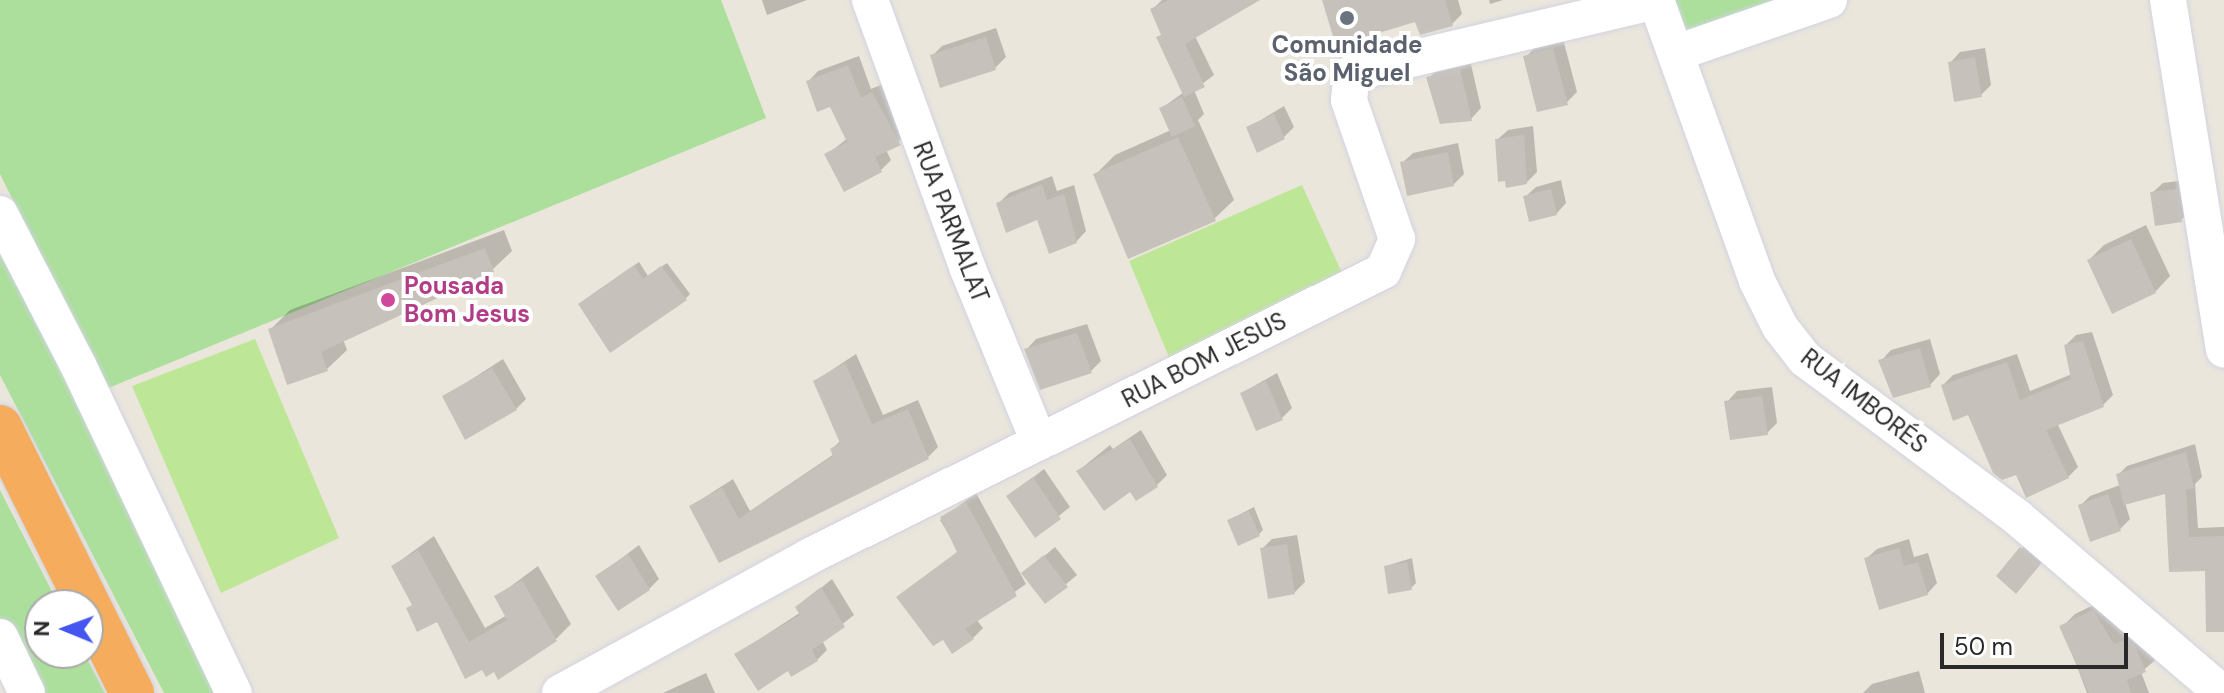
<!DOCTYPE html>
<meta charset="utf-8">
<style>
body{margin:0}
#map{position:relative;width:2224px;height:693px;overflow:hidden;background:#ebe6dc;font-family:"DM Sans",sans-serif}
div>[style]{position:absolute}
.green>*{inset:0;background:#acdf9b}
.pitch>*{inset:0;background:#bee697}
.shadow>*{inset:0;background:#0003}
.building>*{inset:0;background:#c6c2bb}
.roads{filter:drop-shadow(0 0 2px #d1d3e1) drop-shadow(0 0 2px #d1d3e1)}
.minor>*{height:36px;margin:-18px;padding:0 18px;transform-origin:18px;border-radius:18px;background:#fff}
.highway>*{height:44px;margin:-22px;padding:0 22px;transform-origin:22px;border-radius:22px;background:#f5ac5c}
.dots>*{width:22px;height:22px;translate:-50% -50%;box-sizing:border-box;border:4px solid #fff;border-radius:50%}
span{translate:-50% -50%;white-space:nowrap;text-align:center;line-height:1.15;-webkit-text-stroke:8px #fff;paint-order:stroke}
.worship-label{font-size:24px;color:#5b616d;font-weight:700}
.street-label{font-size:24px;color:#292929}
.hotel-label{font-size:24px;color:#b23c85;font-weight:700}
.left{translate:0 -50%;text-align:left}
.north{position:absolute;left:24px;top:589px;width:80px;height:80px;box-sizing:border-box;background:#fff;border:2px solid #a9a9a9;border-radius:50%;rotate:271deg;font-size:22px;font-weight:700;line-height:32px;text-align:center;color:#292929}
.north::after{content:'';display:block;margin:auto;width:28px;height:36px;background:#4455f0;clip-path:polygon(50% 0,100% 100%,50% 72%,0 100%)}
.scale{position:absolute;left:1940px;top:633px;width:188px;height:36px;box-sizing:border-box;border:4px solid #292929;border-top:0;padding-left:10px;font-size:24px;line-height:28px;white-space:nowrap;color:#292929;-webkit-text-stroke:6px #fff;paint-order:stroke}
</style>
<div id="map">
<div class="green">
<div style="clip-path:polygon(0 0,721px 0,766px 118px,106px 389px,0 174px)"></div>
<div style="clip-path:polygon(1669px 0,1776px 0,1679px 35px)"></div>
<div style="clip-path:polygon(0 249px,182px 606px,221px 693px,164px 693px,0 375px)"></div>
<div style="clip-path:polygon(0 490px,59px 605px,40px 605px,40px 653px,84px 653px,105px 693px,30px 693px,0 633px)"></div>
</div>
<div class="pitch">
<div style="clip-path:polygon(1302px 185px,1347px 284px,1171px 362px,1129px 261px)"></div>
<div style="clip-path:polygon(255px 339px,339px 538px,221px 593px,132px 386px)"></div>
</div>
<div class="shadow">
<div style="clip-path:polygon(762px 0,807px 0,767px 15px)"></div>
<div style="clip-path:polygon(1162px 0,1249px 0,1195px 36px,1214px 75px,1194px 90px,1204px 114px,1198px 120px,1234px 200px,1214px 219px,1095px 175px,1115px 155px,1171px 130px,1162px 108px,1184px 92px,1153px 9px)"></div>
<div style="clip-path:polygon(1325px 0,1458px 0,1462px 14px,1452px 24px)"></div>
<div style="clip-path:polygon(1489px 0,1503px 0,1490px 4px)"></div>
<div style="clip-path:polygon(996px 28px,1006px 57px,995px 68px,941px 85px,932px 56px,942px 46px)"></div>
<div style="clip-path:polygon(1563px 39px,1577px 92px,1566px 103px,1526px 57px,1536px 46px)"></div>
<div style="clip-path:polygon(1985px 48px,1991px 85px,1981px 95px,1950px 63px,1960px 52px)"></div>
<div style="clip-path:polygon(859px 56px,871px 89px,883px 84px,910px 133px,886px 150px,891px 160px,881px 170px,845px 190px,826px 155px,848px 138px,831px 105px,808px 82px,818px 71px)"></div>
<div style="clip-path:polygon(1470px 60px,1481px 108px,1471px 119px,1429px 78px,1439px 67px)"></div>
<div style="clip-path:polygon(1284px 106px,1294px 127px,1284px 137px,1248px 128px)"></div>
<div style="clip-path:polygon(1533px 126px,1537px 172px,1526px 183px,1507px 179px,1497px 140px,1508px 130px)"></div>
<div style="clip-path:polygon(1458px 143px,1464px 174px,1453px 185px,1402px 163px,1413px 153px)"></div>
<div style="clip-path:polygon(1052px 176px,1057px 191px,1074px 185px,1086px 231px,1076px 242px,1038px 218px,998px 204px,1009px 193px)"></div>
<div style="clip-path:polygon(1561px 180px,1566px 203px,1556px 214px,1525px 197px,1536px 187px)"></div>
<div style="clip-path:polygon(2187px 180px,2192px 209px,2181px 220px,2152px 193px,2163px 183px)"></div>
<div style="clip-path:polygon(2146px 225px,2170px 276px,2155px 292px,2089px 260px,2104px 245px)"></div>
<div style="clip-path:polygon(504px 230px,512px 251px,492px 270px,343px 339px,347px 350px,327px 369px,288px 382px,271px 329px,290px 310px)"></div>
<div style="clip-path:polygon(639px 262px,648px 276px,667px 263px,690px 294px,685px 299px,585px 300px)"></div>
<div style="clip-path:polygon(1087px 324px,1101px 361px,1091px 371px,1026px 350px,1036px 339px)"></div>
<div style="clip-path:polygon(2092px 332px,2113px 395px,2103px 405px,2057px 423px,2078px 467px,2068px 477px,2017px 473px,1943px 385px,1953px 375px,2017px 354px,2030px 391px,2072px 374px,2066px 345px,2076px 335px)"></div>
<div style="clip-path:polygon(1930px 339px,1940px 374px,1930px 385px,1881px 361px,1891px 350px)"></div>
<div style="clip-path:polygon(856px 354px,883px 415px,918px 400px,938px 447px,928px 457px,720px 560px,691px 506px,733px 479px,750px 511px,834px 454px,832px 449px,841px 440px,815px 381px)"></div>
<div style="clip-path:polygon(503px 359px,526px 399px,516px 409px,444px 397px)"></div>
<div style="clip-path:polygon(1277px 373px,1292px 408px,1282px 418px,1242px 393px)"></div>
<div style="clip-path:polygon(1772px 387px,1777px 423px,1767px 433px,1727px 402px,1737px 391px)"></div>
<div style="clip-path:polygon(1141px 430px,1167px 475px,1157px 485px,1131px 489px,1078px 471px,1110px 445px,1113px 449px)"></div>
<div style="clip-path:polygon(2195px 444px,2202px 477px,2195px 484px,2198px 528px,2224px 527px,2224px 596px,2207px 569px,2171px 570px,2167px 492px,2125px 503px,2130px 519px,2120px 529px,2080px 506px,2090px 496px,2120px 485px,2118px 475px,2127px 466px)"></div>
<div style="clip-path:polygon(1044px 469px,1070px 507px,1035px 535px,1009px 496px)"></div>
<div style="clip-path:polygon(976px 493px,1026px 584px,976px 619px,983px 628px,973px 638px,943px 638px,898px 597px,959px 551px,940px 520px)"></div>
<div style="clip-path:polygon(1254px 507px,1263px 530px,1258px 535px,1229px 520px)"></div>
<div style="clip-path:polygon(1297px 535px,1305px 582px,1294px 593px,1262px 549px,1272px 539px)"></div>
<div style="clip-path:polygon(434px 536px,485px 628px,507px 615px,496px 597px,538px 566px,571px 624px,555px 640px,494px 670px,414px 603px,393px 566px)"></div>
<div style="clip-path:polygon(1909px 539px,1914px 557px,1928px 553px,1937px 583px,1927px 594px,1866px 559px,1877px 549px)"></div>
<div style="clip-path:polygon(2032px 539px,2049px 554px,2026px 581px,2021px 549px)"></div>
<div style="clip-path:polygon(639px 545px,659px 579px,649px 589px,598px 576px)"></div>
<div style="clip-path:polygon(1055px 547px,1077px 575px,1046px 601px,1024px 573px)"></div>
<div style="clip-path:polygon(1412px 558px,1416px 583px,1411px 588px,1386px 566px)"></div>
<div style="clip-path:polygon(832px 579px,854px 615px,822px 640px,827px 650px,817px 660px,788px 668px,737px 654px,801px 612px,798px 607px)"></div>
<div style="clip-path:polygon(2106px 599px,2158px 658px,2141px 672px,2149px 693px,2087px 693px,2062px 627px,2075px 614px)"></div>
<div style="clip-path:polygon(1919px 671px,1925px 693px,1863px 693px,1872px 684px)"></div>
<div style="clip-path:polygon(706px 673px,715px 693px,663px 693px)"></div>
</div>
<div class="building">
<div style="clip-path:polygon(1169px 0,1260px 0,1185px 44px,1205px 87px,1184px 97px,1156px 37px,1161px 35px,1150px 9px)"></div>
<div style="clip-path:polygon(1322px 0,1445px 0,1453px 26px,1420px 35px,1415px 22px,1336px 46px)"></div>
<div style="clip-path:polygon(986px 37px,996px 70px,940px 88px,930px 55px)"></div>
<div style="clip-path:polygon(1553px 48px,1568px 105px,1537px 112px,1523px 56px)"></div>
<div style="clip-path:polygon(1975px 57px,1982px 97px,1954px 102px,1948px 62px)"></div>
<div style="clip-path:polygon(848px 65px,861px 98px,872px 92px,901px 145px,875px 157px,882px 172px,844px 192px,824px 154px,847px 142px,830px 107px,817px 112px,806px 81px)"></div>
<div style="clip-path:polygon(1460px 69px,1472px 121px,1440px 124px,1426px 77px)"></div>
<div style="clip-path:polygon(1182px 97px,1195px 126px,1172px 137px,1159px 108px)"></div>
<div style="clip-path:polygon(1274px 114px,1285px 139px,1257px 153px,1246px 127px)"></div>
<div style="clip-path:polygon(1524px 135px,1527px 184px,1506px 188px,1505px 181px,1498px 182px,1495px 139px)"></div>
<div style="clip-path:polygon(1178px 137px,1216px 221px,1128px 259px,1093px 174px)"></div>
<div style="clip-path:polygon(1448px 152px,1454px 186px,1407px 196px,1400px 162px)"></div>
<div style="clip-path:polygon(1042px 184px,1047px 200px,1064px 194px,1077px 243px,1049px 254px,1037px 220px,1006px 233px,996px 203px)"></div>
<div style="clip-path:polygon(1551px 189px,1557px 215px,1529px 222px,1523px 196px)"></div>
<div style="clip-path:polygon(2177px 189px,2182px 222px,2155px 226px,2150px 192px)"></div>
<div style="clip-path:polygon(2131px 239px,2156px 293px,2112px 314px,2087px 260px)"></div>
<div style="clip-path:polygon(485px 248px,494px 272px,321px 352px,328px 371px,287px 385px,268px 329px)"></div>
<div style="clip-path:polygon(634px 265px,643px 279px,661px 266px,687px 300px,610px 353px,578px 304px)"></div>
<div style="clip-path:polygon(1077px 333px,1092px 373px,1040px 390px,1024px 349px)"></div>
<div style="clip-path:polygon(2083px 341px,2104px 407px,2046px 430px,2069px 478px,2026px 498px,2016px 475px,2002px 480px,1993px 473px,1968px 415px,1953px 421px,1941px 385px,2007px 362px,2020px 400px,2071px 379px,2064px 345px)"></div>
<div style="clip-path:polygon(1920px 348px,1931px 387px,1893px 398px,1878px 360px)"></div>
<div style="clip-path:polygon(845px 363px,872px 424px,908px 409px,929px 459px,719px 563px,689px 506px,722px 488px,739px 519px,833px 456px,830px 449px,840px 443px,813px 381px)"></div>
<div style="clip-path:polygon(492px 368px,517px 410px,465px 440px,442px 396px)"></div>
<div style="clip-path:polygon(1266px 381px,1283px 420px,1256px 431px,1240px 393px)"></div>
<div style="clip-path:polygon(1762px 396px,1768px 435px,1730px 440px,1724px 401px)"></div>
<div style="clip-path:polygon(1130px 439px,1158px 487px,1136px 501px,1130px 492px,1104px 511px,1076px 471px)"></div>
<div style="clip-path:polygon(2186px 452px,2194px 488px,2186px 490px,2189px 537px,2224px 536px,2224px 632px,2206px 632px,2205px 571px,2169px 572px,2165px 494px,2124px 505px,2116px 474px)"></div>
<div style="clip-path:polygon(1033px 477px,1061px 519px,1035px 538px,1006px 496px)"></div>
<div style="clip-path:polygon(2108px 494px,2121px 531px,2090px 542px,2078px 505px)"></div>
<div style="clip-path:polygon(966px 502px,1017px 596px,965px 629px,974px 639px,952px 654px,943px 640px,933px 646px,896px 597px,957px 552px,940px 517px)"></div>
<div style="clip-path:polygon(1249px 511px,1260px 536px,1238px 546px,1227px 520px)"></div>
<div style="clip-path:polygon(1287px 544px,1295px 594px,1268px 599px,1260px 548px)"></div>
<div style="clip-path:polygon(2020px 547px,2040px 565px,2016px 594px,1996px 576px)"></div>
<div style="clip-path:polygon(1899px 548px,1904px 566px,1918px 562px,1928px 595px,1879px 610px,1864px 558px)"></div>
<div style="clip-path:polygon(418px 550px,469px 642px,507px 620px,494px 596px,522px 580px,557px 641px,498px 680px,494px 672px,486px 677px,482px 670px,465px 679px,437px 622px,417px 632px,406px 608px,412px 605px,391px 566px)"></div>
<div style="clip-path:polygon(628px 554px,650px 590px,618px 611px,595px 576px)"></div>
<div style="clip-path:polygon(1044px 555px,1068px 587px,1045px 604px,1021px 573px)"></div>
<div style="clip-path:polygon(1407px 562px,1412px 590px,1388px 594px,1384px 566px)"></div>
<div style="clip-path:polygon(821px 587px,845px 627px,812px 650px,818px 661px,791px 677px,788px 671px,758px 691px,734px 654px,800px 615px,795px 607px)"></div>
<div style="clip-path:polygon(2093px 610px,2114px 644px,2127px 639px,2136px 647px,2146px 672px,2127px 680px,2131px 693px,2089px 693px,2059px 626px)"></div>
</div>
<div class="roads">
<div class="minor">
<div style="left:870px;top:0;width:286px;rotate:70deg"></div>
<div style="left:968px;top:269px;width:187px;rotate:67.7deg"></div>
<div style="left:1656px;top:0;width:299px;rotate:70.2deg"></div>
<div style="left:1757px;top:281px;width:51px;rotate:63.4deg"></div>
<div style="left:1780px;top:327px;width:41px;rotate:52deg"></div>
<div style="left:1805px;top:359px;width:266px;rotate:36.7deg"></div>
<div style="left:2018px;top:518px;width:269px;rotate:40.6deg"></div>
<div style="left:2168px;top:0;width:354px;rotate:80.9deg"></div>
<div style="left:1676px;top:53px;width:162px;rotate:-19.1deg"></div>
<div style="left:0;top:214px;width:170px;rotate:62.7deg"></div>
<div style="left:78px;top:365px;width:363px;rotate:64.6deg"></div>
<div style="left:0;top:637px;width:62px;rotate:64.3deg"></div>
<div style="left:560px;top:693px;width:285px;rotate:-28.7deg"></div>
<div style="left:810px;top:556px;width:640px;rotate:-26.44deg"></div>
<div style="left:1383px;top:271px;width:35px;rotate:-66deg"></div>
<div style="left:1397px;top:239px;width:147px;rotate:-109.1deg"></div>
<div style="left:1349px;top:100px;width:27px;rotate:-84deg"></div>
<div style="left:1352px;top:73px;width:313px;rotate:-13.3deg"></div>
</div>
<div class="highway">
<div style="left:0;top:427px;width:297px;rotate:63.6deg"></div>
</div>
</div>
<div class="dots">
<div style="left:1347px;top:18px;background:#6b7280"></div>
<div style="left:388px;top:300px;background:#d1479c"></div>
</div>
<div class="worship-label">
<span style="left:1347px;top:59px">Comunidade<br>São Miguel</span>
</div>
<div class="street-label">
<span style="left:951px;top:222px;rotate:69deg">RUA PARMALAT</span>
<span style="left:1204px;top:360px;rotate:-27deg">RUA BOM JESUS</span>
<span style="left:1864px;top:401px;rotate:38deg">RUA IMBORÉS</span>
</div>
<div class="hotel-label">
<span class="left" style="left:404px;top:300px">Pousada<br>Bom Jesus</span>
</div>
<div class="north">N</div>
<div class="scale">50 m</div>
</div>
